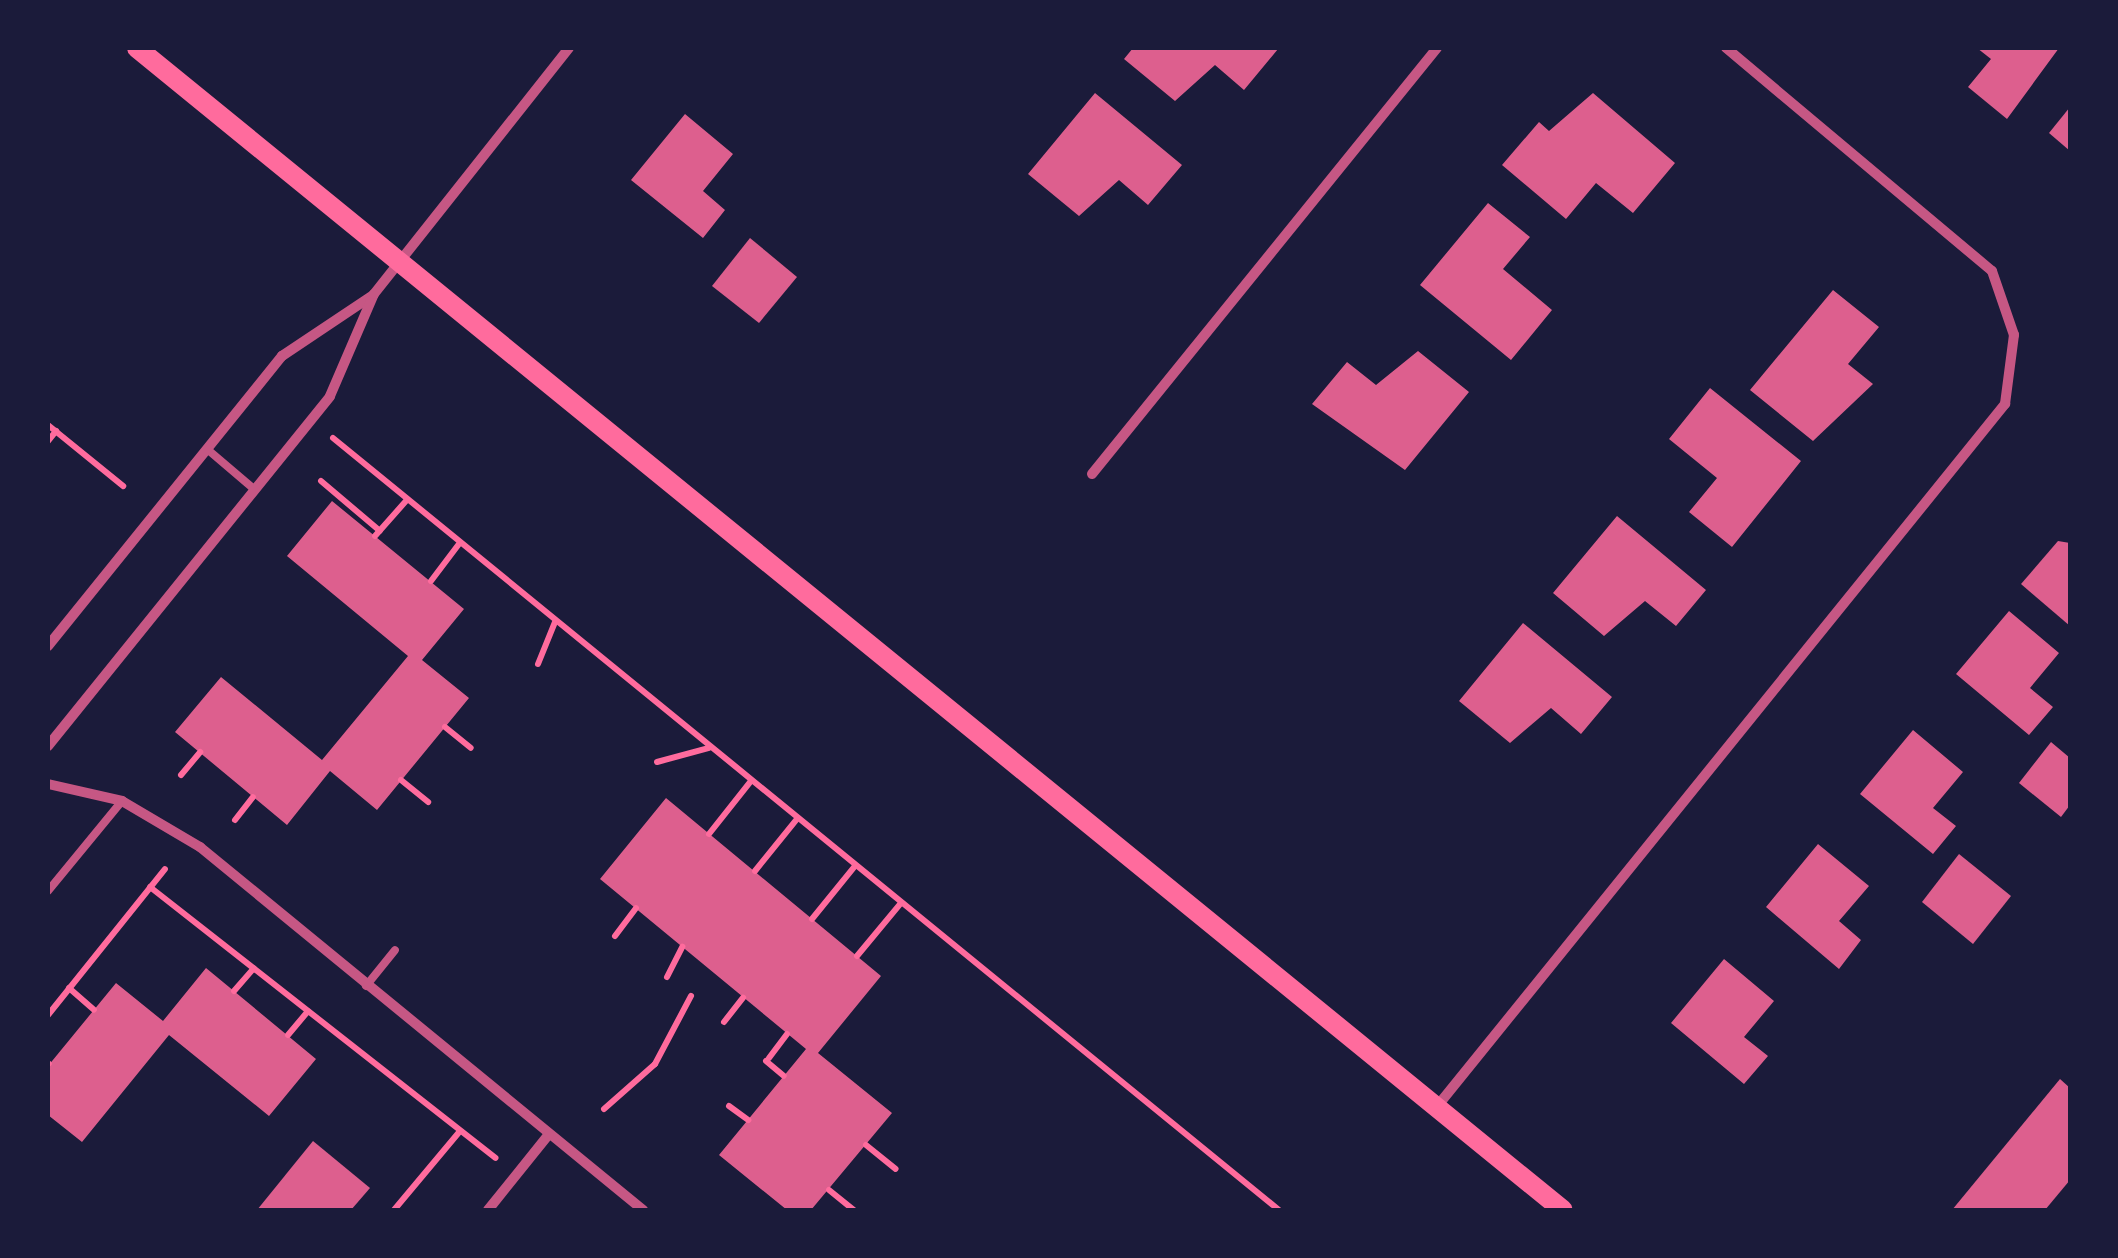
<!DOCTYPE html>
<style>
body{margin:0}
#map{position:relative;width:2118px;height:1258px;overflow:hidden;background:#1b1b3a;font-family:Karla,sans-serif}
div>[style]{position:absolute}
.building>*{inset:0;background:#dd5f8e}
.path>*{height:6px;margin:-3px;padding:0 3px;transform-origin:3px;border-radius:3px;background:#ff6b9d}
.service>*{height:8px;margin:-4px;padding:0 4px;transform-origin:4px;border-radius:4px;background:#c65784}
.minor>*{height:10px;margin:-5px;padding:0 5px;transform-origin:5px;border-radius:5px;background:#c65784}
.secondary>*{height:20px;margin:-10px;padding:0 10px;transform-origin:10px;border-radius:10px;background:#ff6b9d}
span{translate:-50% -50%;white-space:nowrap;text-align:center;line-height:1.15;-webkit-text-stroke:8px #1b1b3a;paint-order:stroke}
.frame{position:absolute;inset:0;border:50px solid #1b1b3a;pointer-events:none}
</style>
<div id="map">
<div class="building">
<div style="clip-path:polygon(1133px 48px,1276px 48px,1278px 49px,1244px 90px,1215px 65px,1175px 101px,1124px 59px)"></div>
<div style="clip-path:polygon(1977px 48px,2059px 48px,2007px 119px,1968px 87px,1991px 59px)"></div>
<div style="clip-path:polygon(1095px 93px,1182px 165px,1148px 205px,1119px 180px,1079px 216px,1028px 174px)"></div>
<div style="clip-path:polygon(1593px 93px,1675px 163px,1633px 213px,1596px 183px,1566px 219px,1502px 165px,1539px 122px,1549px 131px)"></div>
<div style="clip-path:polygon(2070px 107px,2070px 151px,2049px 133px)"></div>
<div style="clip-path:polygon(685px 114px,733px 154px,703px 191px,725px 210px,703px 238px,631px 180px)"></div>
<div style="clip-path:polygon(1488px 203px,1530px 237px,1503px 269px,1552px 310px,1511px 360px,1420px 285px)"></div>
<div style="clip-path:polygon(750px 238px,797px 277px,759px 323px,712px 286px)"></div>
<div style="clip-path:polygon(1833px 290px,1879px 327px,1848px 364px,1873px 384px,1813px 441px,1750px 390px)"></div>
<div style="clip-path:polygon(1418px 351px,1469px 392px,1405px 470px,1312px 404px,1347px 362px,1376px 385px)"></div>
<div style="clip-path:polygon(1710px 388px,1801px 461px,1732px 547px,1689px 512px,1717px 478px,1669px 439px)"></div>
<div style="clip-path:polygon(332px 501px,464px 609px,422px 660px,469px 698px,377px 810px,330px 771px,287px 825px,175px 732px,221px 677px,322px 760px,408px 656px,287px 556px)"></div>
<div style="clip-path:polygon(1617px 516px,1706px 590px,1676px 626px,1645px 601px,1604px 636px,1553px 593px)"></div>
<div style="clip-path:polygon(2058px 541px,2070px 543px,2070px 626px,2021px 584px)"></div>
<div style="clip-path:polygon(2009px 611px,2059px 653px,2030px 688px,2053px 707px,2029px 735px,1956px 674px)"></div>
<div style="clip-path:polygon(1523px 623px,1612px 697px,1581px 734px,1551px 708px,1510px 743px,1459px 701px)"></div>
<div style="clip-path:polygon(1913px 730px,1963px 772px,1933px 808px,1956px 826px,1933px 854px,1860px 794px)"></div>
<div style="clip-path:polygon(2051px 742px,2070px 758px,2070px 805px,2061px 817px,2019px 783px)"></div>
<div style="clip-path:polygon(666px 798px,881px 976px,818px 1053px,892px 1113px,811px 1210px,787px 1210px,719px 1155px,806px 1049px,600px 879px)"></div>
<div style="clip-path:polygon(1818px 844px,1869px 886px,1839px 921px,1861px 940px,1839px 969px,1766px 907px)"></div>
<div style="clip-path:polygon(1959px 854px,2011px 896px,1973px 944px,1922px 902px)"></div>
<div style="clip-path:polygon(1724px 959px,1774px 1001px,1744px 1037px,1768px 1056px,1744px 1084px,1671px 1023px)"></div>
<div style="clip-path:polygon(206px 968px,316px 1059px,269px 1116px,169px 1035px,82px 1142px,48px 1115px,48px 1066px,116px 983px,163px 1021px)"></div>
<div style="clip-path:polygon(2060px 1079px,2070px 1088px,2070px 1180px,2045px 1210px,1952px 1210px)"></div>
<div style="clip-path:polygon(313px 1141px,370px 1188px,351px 1210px,257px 1210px)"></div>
</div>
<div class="path">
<div style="left:48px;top:425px;width:97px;rotate:39.1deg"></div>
<div style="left:333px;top:438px;width:1221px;rotate:39.22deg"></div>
<div style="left:48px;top:441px;width:13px;rotate:-51deg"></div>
<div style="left:321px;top:481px;width:77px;rotate:40.3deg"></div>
<div style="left:375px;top:536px;width:47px;rotate:-48.5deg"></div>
<div style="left:431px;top:581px;width:46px;rotate:-52.9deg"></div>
<div style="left:538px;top:664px;width:45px;rotate:-68deg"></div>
<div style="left:445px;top:727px;width:33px;rotate:39deg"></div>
<div style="left:657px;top:762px;width:54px;rotate:-15.1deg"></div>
<div style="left:181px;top:775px;width:30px;rotate:-50deg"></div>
<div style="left:401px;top:780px;width:35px;rotate:39deg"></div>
<div style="left:235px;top:820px;width:29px;rotate:-52deg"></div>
<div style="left:709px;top:834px;width:68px;rotate:-51.6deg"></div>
<div style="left:755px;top:871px;width:67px;rotate:-51.1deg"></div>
<div style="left:150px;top:887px;width:439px;rotate:38.1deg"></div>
<div style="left:812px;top:919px;width:68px;rotate:-50.9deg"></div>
<div style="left:615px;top:936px;width:35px;rotate:-53deg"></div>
<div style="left:857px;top:956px;width:69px;rotate:-50.3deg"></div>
<div style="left:667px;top:977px;width:34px;rotate:-63deg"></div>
<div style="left:69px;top:988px;width:33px;rotate:41deg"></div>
<div style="left:234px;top:991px;width:30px;rotate:-49deg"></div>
<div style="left:48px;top:1015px;width:187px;rotate:-51.3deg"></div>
<div style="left:724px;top:1022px;width:31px;rotate:-52deg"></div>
<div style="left:288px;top:1035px;width:31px;rotate:-50deg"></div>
<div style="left:769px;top:1058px;width:30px;rotate:-53deg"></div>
<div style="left:766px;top:1061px;width:23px;rotate:40deg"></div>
<div style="left:48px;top:1063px;width:1px;rotate:45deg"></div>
<div style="left:729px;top:1106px;width:24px;rotate:36deg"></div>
<div style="left:604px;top:1109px;width:68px;rotate:-41.4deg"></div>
<div style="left:655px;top:1064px;width:77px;rotate:-62.1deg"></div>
<div style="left:866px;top:1145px;width:38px;rotate:39deg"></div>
<div style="left:829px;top:1190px;width:32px;rotate:39deg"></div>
<div style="left:394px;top:1210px;width:103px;rotate:-50.1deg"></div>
</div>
<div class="service">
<div style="left:207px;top:449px;width:62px;rotate:40.4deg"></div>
<div style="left:48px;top:891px;width:117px;rotate:-50.6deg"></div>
<div style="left:366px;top:986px;width:46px;rotate:-51.1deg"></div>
</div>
<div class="minor">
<div style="left:1092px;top:474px;width:548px;rotate:-51deg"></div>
<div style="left:48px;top:646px;width:373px;rotate:-51.1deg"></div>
<div style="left:282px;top:356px;width:110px;rotate:-33.8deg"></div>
<div style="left:48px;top:746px;width:449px;rotate:-51.1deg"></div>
<div style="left:330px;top:396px;width:111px;rotate:-66.7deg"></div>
<div style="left:374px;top:294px;width:314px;rotate:-51.6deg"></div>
<div style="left:48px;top:784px;width:76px;rotate:12.9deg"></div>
<div style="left:122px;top:801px;width:91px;rotate:30.5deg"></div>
<div style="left:200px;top:847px;width:573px;rotate:39.33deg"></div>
<div style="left:1435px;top:1109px;width:907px;rotate:-51.04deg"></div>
<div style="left:2005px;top:404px;width:70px;rotate:-82.6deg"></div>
<div style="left:2014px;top:335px;width:68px;rotate:-109deg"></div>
<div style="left:1992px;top:271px;width:347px;rotate:-140deg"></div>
<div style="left:488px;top:1210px;width:97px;rotate:-51.2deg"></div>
</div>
<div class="secondary">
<div style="left:137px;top:48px;width:1839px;rotate:39.18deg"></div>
</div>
<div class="frame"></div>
</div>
